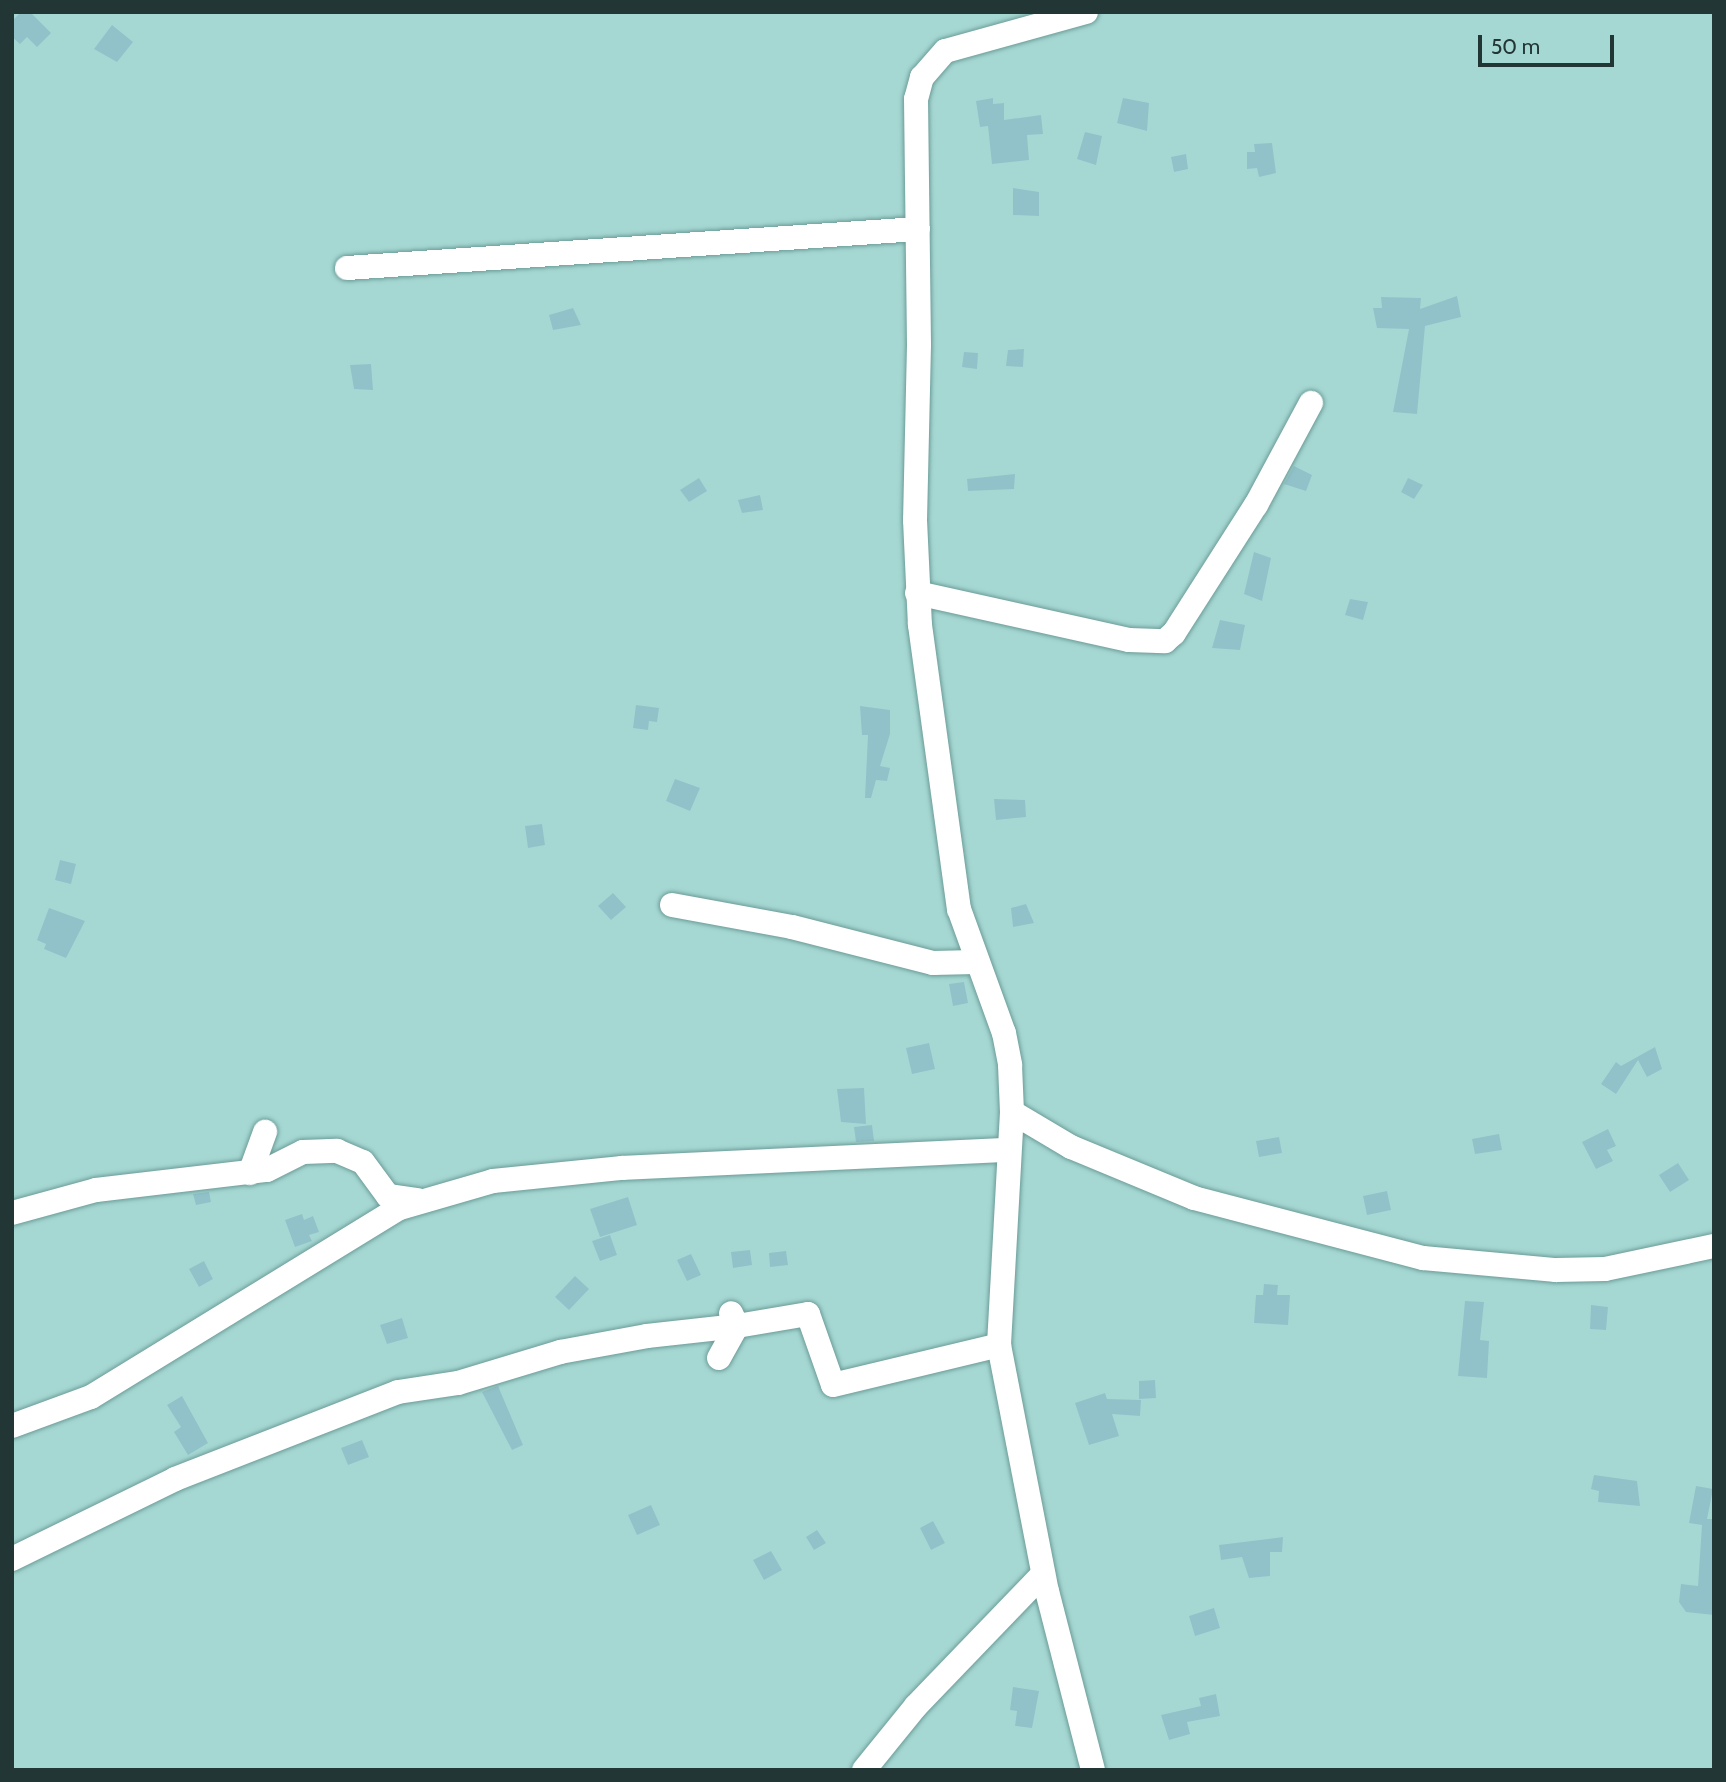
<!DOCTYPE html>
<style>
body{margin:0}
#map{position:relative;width:1726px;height:1782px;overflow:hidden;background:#a6d8d3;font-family:Cabin,sans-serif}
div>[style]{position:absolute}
.building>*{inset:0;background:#91c2ca}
.roads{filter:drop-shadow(0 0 2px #6c9c98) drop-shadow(0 0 2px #6c9c98)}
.minor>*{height:24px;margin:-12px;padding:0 12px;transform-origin:12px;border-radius:12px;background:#fff}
span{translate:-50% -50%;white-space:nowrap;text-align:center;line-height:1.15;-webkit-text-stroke:7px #a6d8d3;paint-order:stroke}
.frame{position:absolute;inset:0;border:14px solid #223635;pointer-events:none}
.scale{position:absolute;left:1478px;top:35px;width:136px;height:32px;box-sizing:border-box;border:4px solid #223635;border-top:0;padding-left:9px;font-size:21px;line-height:24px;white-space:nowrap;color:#223635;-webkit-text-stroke:5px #a6d8d3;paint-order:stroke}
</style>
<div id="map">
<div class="building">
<div style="clip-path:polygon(21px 12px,30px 12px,51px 33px,37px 47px,27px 37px,20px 44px,12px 37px,12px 21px)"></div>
<div style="clip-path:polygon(112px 25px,133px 42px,117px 62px,94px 49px)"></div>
<div style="clip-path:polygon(993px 98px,993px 104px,1004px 103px,1004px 120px,1041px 115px,1043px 134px,1027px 135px,1029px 160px,992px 164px,988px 126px,980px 127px,976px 101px)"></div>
<div style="clip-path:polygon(1123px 98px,1149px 103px,1147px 131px,1117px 123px)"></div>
<div style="clip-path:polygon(1085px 132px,1102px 136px,1096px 165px,1077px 159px)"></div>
<div style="clip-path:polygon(1272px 143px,1276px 173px,1259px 177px,1257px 168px,1247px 169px,1247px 152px,1255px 152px,1254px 144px)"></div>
<div style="clip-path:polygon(1186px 154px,1188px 169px,1174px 172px,1171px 157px)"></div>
<div style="clip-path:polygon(1013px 188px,1039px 192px,1039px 216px,1013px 215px)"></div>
<div style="clip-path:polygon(1457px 296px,1461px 317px,1425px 326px,1417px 414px,1393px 412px,1409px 329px,1377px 328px,1373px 308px,1382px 308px,1381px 297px,1421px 298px,1420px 309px)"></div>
<div style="clip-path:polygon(573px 308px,581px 325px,553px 330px,549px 315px)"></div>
<div style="clip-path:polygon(1024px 349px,1023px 367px,1006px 366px,1008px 350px)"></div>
<div style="clip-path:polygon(964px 352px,978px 353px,977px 369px,962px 367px)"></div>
<div style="clip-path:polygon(371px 364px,373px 390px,354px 389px,350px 365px)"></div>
<div style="clip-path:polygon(1294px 466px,1312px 475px,1306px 491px,1284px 484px)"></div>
<div style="clip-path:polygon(1015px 474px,1014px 489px,968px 491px,967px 479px)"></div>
<div style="clip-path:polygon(699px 478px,707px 491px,689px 502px,680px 490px)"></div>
<div style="clip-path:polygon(1408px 478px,1423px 485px,1414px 499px,1401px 492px)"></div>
<div style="clip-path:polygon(760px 495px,763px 510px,742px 513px,738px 500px)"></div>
<div style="clip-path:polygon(1254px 552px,1271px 558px,1262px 601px,1244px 594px)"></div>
<div style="clip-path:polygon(1350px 599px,1368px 602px,1363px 620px,1345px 615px)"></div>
<div style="clip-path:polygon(1220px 620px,1245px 625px,1240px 650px,1212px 648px)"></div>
<div style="clip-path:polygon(636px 705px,659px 708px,657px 722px,649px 721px,648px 730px,633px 728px)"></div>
<div style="clip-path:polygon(860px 706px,890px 710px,890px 734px,880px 766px,890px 768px,887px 781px,876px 780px,871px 798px,865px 798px,868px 735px,862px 735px)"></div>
<div style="clip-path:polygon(675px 779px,700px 788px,690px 811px,666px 801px)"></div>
<div style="clip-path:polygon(994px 799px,1025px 800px,1026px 817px,996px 820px)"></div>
<div style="clip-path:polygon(542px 824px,545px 845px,528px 848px,525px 826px)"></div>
<div style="clip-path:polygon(60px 860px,76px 864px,71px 884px,55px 880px)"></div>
<div style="clip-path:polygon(613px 893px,626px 907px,611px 920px,598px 906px)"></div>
<div style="clip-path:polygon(1026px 904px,1034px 923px,1013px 927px,1011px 908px)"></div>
<div style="clip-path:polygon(49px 908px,85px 921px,66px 958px,44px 949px,46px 944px,37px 940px)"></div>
<div style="clip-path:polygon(964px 982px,968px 1003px,953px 1006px,949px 984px)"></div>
<div style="clip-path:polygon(929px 1043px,935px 1069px,912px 1074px,906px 1048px)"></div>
<div style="clip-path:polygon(1655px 1047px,1662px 1069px,1647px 1077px,1638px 1060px,1616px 1094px,1601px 1084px,1616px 1062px,1621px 1066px)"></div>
<div style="clip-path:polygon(864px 1088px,866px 1124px,841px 1122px,837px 1089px)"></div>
<div style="clip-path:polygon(872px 1125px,874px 1141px,856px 1142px,854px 1127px)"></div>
<div style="clip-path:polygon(1608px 1129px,1616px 1146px,1607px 1150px,1613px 1161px,1596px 1169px,1582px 1142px)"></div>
<div style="clip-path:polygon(1499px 1134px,1502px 1150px,1475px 1154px,1472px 1139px)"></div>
<div style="clip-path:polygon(1279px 1137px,1282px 1153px,1259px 1157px,1256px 1141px)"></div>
<div style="clip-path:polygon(1678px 1163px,1689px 1180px,1670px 1192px,1659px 1175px)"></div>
<div style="clip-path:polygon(1387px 1191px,1391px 1210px,1367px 1215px,1363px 1196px)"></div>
<div style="clip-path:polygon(209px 1192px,211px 1202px,196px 1205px,193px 1194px)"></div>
<div style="clip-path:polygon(628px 1197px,637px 1225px,600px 1237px,590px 1209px)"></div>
<div style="clip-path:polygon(302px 1214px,304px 1220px,313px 1216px,319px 1232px,309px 1235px,312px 1241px,295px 1247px,285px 1220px)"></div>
<div style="clip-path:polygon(610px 1235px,617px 1255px,600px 1261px,592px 1241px)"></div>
<div style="clip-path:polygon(750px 1250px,752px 1265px,733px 1268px,731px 1252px)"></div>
<div style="clip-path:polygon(786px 1251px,788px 1265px,770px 1267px,769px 1253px)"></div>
<div style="clip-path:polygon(691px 1254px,701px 1275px,687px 1281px,677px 1260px)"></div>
<div style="clip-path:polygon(204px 1261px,213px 1279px,199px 1287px,189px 1269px)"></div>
<div style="clip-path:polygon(575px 1276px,589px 1289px,569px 1310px,555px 1297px)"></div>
<div style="clip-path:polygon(1264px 1284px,1278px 1285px,1277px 1295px,1290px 1295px,1288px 1325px,1254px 1323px,1256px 1295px,1263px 1295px)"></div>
<div style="clip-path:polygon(1465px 1301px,1484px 1302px,1480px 1340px,1489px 1341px,1487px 1378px,1458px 1376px)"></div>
<div style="clip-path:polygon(1591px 1305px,1608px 1307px,1606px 1330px,1590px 1329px)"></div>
<div style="clip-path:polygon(402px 1318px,408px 1338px,387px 1344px,380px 1325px)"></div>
<div style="clip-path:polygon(1155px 1380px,1156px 1398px,1139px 1399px,1139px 1381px)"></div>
<div style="clip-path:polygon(498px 1386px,523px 1445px,512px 1450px,482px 1392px)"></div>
<div style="clip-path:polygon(1105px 1393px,1107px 1399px,1141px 1400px,1140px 1416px,1112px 1414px,1119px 1436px,1089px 1445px,1075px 1403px)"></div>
<div style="clip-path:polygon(182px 1396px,208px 1443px,188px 1455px,174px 1432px,181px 1427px,167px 1405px)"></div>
<div style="clip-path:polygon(362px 1440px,369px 1457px,348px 1465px,341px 1448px)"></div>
<div style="clip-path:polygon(1594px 1475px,1637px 1481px,1640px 1506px,1598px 1502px,1599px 1491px,1591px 1489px)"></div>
<div style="clip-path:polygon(1696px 1486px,1713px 1489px,1707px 1519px,1714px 1519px,1714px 1615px,1686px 1612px,1679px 1602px,1681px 1584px,1698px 1586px,1702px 1525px,1689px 1523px)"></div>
<div style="clip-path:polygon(651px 1505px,660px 1525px,637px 1535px,628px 1515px)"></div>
<div style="clip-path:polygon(933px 1521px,945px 1543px,931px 1550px,920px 1528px)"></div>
<div style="clip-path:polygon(817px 1530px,826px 1543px,814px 1550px,806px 1537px)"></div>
<div style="clip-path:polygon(1283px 1537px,1282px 1552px,1270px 1552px,1270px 1576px,1249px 1578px,1242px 1557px,1221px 1560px,1219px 1545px)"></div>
<div style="clip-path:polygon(771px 1551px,782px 1570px,764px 1580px,753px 1560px)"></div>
<div style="clip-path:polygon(1214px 1608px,1220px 1628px,1195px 1636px,1189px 1616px)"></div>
<div style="clip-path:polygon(1013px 1687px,1039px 1691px,1032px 1728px,1015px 1726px,1017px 1711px,1010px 1710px)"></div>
<div style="clip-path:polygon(1216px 1694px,1220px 1716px,1187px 1722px,1190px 1734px,1169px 1740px,1161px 1715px,1201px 1706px,1199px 1698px)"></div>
</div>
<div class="roads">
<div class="minor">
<div style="left:1086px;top:12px;width:146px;rotate:164.5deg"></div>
<div style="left:945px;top:51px;width:35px;rotate:131deg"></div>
<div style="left:922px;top:77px;width:23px;rotate:105deg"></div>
<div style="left:916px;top:99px;width:246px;rotate:89.3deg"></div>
<div style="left:919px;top:345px;width:175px;rotate:91.3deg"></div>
<div style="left:915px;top:520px;width:105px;rotate:87.3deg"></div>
<div style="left:920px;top:625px;width:287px;rotate:82.2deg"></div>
<div style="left:959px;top:909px;width:132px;rotate:70.1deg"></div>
<div style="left:1004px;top:1033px;width:33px;rotate:79deg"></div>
<div style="left:1010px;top:1065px;width:47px;rotate:87.6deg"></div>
<div style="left:1012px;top:1112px;width:233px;rotate:93.2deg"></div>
<div style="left:999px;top:1345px;width:251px;rotate:79deg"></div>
<div style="left:1047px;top:1591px;width:185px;rotate:75.6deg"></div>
<div style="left:347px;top:268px;width:572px;rotate:-3.91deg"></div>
<div style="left:917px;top:593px;width:217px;rotate:12.5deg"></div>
<div style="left:1129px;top:640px;width:36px;rotate:2deg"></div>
<div style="left:1165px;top:641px;width:12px;rotate:-42deg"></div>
<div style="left:1174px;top:633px;width:152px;rotate:-57.4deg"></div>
<div style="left:1256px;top:505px;width:116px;rotate:-61.7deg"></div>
<div style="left:672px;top:905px;width:122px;rotate:10.4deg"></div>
<div style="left:792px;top:927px;width:146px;rotate:14.3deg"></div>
<div style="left:933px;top:963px;width:42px;rotate:-1.4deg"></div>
<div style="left:1012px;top:1112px;width:69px;rotate:30.7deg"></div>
<div style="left:1071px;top:1147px;width:133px;rotate:22.5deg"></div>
<div style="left:1194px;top:1198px;width:237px;rotate:14.7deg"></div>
<div style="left:1423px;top:1258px;width:134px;rotate:5.2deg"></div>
<div style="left:1556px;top:1270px;width:49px;rotate:-1.2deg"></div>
<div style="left:1605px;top:1269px;width:111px;rotate:-11.9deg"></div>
<div style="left:250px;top:1173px;width:44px;rotate:-69.9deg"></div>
<div style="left:12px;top:1213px;width:87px;rotate:-15.3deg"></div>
<div style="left:96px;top:1190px;width:172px;rotate:-6.7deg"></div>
<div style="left:267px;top:1170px;width:40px;rotate:-26.6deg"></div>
<div style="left:303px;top:1152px;width:34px;rotate:-2deg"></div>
<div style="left:337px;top:1151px;width:28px;rotate:23deg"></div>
<div style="left:363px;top:1162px;width:42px;rotate:53.7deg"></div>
<div style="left:388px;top:1196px;width:30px;rotate:8deg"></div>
<div style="left:719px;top:1358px;width:37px;rotate:-61deg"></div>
<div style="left:737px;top:1326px;width:72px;rotate:-9.6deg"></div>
<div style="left:808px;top:1314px;width:75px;rotate:70.6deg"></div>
<div style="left:833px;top:1385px;width:171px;rotate:-13.5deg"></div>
<div style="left:12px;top:1426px;width:84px;rotate:-20.2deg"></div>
<div style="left:91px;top:1397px;width:362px;rotate:-31.5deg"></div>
<div style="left:400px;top:1208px;width:97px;rotate:-16.2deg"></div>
<div style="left:493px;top:1181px;width:130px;rotate:-5.8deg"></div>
<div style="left:622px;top:1168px;width:386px;rotate:-2.7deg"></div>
<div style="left:12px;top:1559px;width:182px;rotate:-26.1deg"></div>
<div style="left:175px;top:1479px;width:239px;rotate:-21.3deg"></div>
<div style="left:398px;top:1392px;width:61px;rotate:-8.5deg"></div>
<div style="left:458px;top:1383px;width:107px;rotate:-16.9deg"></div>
<div style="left:560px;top:1352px;width:88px;rotate:-10.4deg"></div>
<div style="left:647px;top:1336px;width:91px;rotate:-6.3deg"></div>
<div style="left:737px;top:1326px;width:14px;rotate:-115deg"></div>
<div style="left:864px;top:1770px;width:82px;rotate:-50.9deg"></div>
<div style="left:916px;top:1706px;width:183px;rotate:-46.1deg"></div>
</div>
</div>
<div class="frame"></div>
<div class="scale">50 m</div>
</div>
